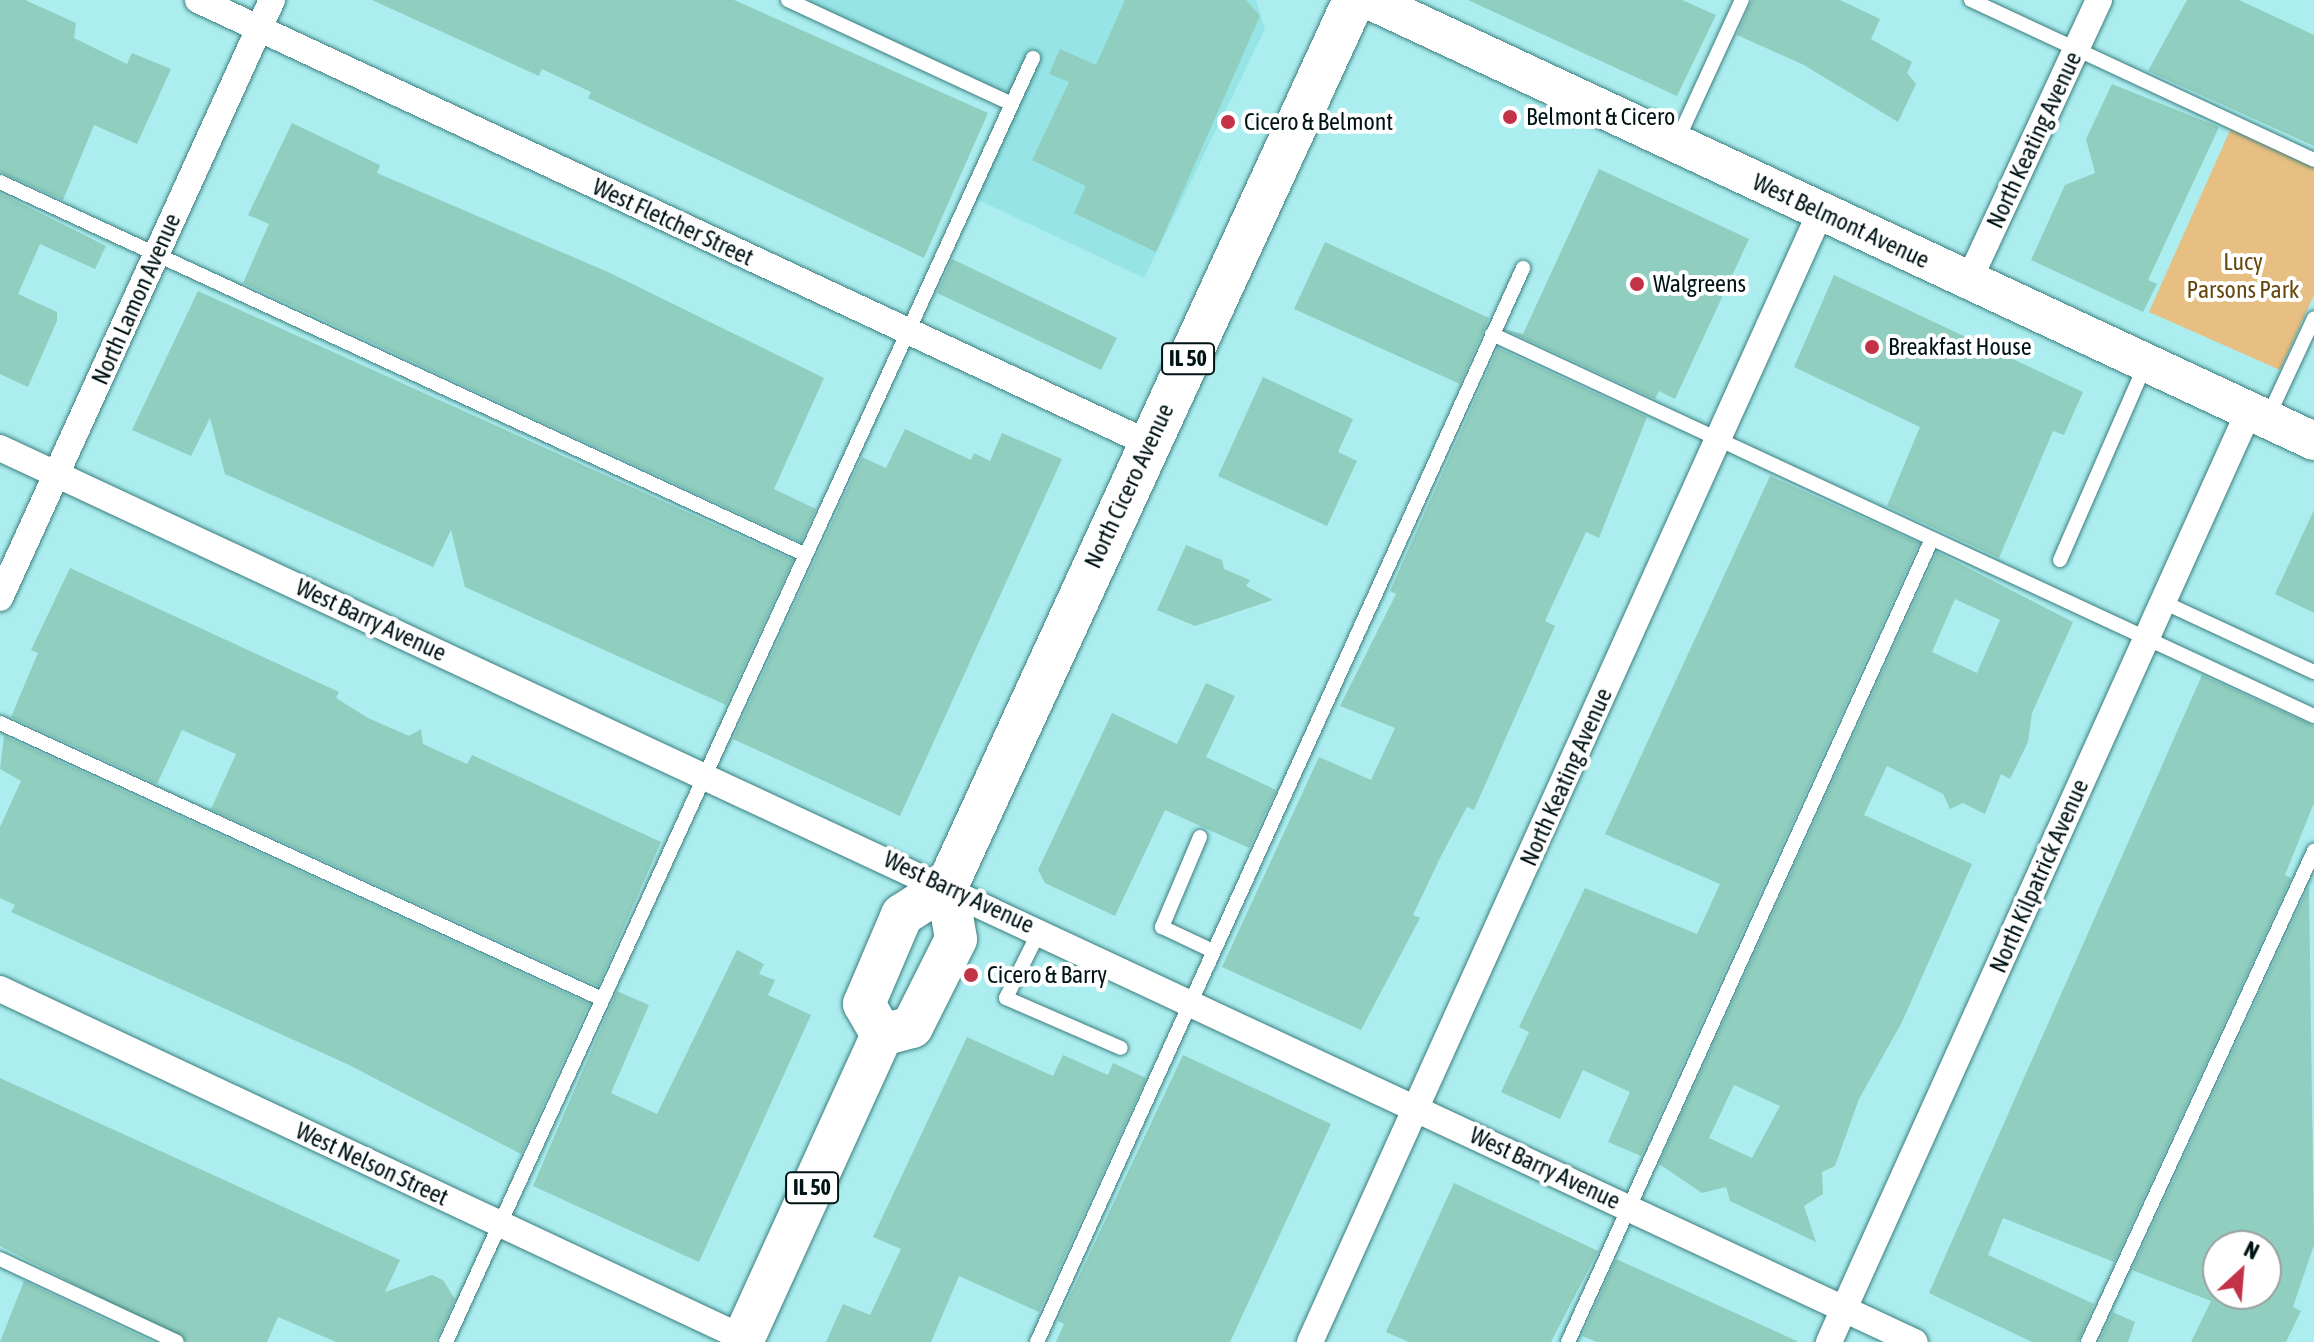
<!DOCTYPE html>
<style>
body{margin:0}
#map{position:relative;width:2314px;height:1342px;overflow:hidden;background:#aceef0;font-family:"Asap Condensed",sans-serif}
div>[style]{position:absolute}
.built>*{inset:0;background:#96e4e6}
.green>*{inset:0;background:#e7bf82}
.building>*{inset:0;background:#90cebf}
.roads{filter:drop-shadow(0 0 2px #3c7d7e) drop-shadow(0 0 2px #3c7d7e)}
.lane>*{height:14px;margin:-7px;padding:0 7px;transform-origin:7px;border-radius:7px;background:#fff}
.street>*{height:26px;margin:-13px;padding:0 13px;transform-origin:13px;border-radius:13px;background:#fff}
.secondary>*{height:38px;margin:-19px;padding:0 19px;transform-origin:19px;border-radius:19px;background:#fff}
.primary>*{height:42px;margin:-21px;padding:0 21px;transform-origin:21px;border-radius:21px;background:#fff}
.dots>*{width:22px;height:22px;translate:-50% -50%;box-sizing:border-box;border:4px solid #fff;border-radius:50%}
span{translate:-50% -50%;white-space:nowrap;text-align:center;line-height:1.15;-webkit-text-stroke:8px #fff;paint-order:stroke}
.shield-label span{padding:2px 6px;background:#fff;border:2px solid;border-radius:6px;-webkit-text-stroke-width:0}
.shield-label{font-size:22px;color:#001314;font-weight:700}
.poi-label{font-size:24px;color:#001314}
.left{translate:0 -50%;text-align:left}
.street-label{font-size:24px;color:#001314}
.park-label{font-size:24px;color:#68480d}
.north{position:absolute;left:2202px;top:1230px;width:80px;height:80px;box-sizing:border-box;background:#fff;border:2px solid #99a1a1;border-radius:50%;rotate:26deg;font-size:22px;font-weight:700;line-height:32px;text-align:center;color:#001314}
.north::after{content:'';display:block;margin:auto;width:28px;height:36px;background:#c33348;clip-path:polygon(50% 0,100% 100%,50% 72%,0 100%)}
</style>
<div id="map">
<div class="built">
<div style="clip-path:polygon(800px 0,1256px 0,1265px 29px,1144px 278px,974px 198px,1018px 103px)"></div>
</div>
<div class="green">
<div style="clip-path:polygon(2231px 128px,2314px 165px,2314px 295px,2280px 370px,2149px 312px)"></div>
</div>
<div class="building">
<div style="clip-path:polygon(0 0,25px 0,76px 23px,74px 38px,127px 64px,132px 53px,171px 69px,137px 144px,94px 125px,63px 200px,0 172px)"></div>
<div style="clip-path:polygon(372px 0,734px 0,988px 113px,924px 258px,588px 98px,591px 92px,542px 69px,539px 76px)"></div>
<div style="clip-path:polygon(1125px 0,1246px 0,1260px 16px,1156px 252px,1074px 213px,1086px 186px,1032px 160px,1069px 82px,1049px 74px,1060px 49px,1096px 65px)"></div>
<div style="clip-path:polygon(1468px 0,1682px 0,1716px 15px,1677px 96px)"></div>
<div style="clip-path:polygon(1752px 0,1840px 0,1880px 19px,1871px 39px,1912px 62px,1907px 73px,1916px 84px,1898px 122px,1804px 65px,1737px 35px)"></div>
<div style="clip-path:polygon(2187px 0,2239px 0,2314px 35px,2314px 146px,2148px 71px)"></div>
<div style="clip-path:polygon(2112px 84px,2219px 127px,2148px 280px,2157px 284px,2143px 312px,2031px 260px,2065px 185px,2095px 173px,2086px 139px)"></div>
<div style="clip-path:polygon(292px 123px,380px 165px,377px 173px,608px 272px,824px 378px,774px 489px,816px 509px,801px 542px,243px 283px,269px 224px,248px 215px)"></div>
<div style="clip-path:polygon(1599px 169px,1749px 239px,1675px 399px,1659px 391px,1655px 399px,1506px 330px,1523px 334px)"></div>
<div style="clip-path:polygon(0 193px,106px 246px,95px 269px,40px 244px,18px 294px,57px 312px,57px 321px,28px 387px,0 374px)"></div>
<div style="clip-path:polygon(1325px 242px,1489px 318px,1460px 384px,1294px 309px)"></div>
<div style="clip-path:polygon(952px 259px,1117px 338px,1101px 370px,937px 293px)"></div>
<div style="clip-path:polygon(1834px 275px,2083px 392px,2064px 435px,2053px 431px,1999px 558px,1887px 506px,1920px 427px,1794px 367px)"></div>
<div style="clip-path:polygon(198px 291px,793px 560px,726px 705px,465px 587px,451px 530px,433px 567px,225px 474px,210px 418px,191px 456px,132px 430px)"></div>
<div style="clip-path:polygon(1498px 348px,1647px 417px,1599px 538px,1586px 532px,1545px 621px,1555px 626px,1474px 810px,1467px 807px,1441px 856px,1413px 915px,1420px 918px,1361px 1030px,1222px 967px,1319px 757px,1371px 780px,1395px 728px,1340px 706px,1396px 594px,1390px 591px)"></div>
<div style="clip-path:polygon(1263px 377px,1353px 419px,1338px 452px,1357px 461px,1327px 526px,1218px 476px)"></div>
<div style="clip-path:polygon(905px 429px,971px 460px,974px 453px,990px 461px,1002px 433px,1062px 459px,900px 816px,733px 739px,862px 457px,886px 468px)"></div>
<div style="clip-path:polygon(1770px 476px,1919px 543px,1641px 1156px,1608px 1142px,1630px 1092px,1583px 1070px,1560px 1119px,1501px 1092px,1529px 1032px,1519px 1027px,1585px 888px,1697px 934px,1720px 884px,1605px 834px)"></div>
<div style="clip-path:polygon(2314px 510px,2314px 613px,2275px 594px)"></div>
<div style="clip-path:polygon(1186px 545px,1222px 560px,1224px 569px,1250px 580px,1246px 586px,1273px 600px,1195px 626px,1157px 610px)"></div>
<div style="clip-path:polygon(evenodd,1937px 552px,2073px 622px,2032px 713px,2028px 742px,2010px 779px,2001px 774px,1985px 814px,1963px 803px,1950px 809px,1943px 794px,1887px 766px,1864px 815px,1972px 864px,1902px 1022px,1859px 1099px,1835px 1166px,1822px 1172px,1823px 1194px,1804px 1206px,1816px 1242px,1730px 1201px,1726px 1187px,1702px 1193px,1659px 1164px,1937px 552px,1955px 599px,2000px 620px,1977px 673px,1932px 652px,1955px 599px,1937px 552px,1734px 1085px,1780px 1106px,1752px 1158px,1709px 1138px,1734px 1085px)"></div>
<div style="clip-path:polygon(70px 568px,339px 692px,336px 698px,368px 718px,409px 736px,421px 729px,423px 744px,467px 764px,472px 755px,661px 842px,598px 986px,211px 809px,236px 754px,182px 730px,157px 784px,11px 717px,38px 653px,31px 650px)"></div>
<div style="clip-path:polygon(2202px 675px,2314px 726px,2314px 803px,2285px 875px,2291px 878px,2114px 1262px,2003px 1218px,1988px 1255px,2094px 1304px,2078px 1342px,2032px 1342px,1929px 1293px)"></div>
<div style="clip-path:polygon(1206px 683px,1235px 696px,1206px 757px,1276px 790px,1249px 848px,1165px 810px,1115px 916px,1045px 883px,1038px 870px,1112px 713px,1177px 744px)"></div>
<div style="clip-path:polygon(4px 736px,589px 1004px,521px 1154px,347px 1064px,11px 912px,15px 905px,0 898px,0 827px,21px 781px,0 769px)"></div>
<div style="clip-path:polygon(evenodd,2309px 886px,2314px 1245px,2293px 1307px,2301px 1311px,2286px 1342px,2191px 1342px,2211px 1301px,2132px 1270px,2309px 886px,2218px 1246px,2266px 1246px,2266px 1294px,2218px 1294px,2218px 1246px)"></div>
<div style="clip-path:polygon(737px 950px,764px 964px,759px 974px,775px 980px,768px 995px,811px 1015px,699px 1262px,533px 1186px,617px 991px,649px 1005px,611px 1093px,657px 1114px)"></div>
<div style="clip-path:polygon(967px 1037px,1053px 1076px,1063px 1055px,1108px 1075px,1113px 1063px,1146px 1078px,1039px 1312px,959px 1276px,931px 1342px,826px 1342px,843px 1304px,870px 1315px,901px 1249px,873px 1237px)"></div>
<div style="clip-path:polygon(1183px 1055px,1331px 1124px,1230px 1342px,1056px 1342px,1064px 1324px,1058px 1321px)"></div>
<div style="clip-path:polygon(0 1078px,400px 1260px,385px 1292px,432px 1275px,443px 1280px,455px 1299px,435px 1342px,336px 1342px,278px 1317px,267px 1342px,187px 1342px,0 1246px)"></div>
<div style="clip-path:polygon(1454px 1183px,1598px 1251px,1551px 1342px,1409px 1342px,1386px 1332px)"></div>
<div style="clip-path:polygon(1616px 1259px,1797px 1341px,1797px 1342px,1597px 1342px,1582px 1336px)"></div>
<div style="clip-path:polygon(24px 1281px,153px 1342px,0 1342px)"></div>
<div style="clip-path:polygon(2113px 1312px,2135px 1322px,2128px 1342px,2099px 1342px)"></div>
</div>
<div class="roads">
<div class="lane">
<div style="left:788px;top:0;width:242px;rotate:24.9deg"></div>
<div style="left:1971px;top:0;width:378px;rotate:25deg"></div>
<div style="left:1677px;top:141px;width:155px;rotate:-65.3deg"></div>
<div style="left:0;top:182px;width:886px;rotate:24.83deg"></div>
<div style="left:1492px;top:334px;width:906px;rotate:24.93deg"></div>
<div style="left:2267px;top:419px;width:111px;rotate:-65deg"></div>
<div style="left:2060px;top:560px;width:215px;rotate:-66.4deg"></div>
<div style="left:2163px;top:602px;width:166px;rotate:24.9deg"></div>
<div style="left:0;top:723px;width:662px;rotate:24.63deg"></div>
<div style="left:1200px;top:837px;width:98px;rotate:112.9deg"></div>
<div style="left:1162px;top:927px;width:56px;rotate:25.2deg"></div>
<div style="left:1040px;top:930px;width:76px;rotate:116.6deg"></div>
<div style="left:1006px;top:998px;width:125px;rotate:23.5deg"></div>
<div style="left:0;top:1259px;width:195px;rotate:25.1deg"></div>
<div style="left:446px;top:1342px;width:1412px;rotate:-65.43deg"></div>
<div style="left:1037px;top:1342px;width:1179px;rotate:-65.65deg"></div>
<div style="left:1568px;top:1342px;width:882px;rotate:-65.62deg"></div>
<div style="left:2088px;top:1342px;width:541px;rotate:-65.28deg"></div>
</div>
<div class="street">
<div style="left:198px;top:0;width:1048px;rotate:25deg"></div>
<div style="left:1969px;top:280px;width:309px;rotate:-65.1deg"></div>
<div style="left:0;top:448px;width:2113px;rotate:25.03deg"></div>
<div style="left:0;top:598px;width:657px;rotate:-65.54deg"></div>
<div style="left:0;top:989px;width:821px;rotate:25.16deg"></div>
<div style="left:1310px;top:1342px;width:1241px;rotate:-65.69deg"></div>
<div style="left:1829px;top:1342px;width:1021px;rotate:-65.72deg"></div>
</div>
<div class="secondary">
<div style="left:1369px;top:0;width:1043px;rotate:25.02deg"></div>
</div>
<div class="primary">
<div style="left:882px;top:1035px;width:36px;rotate:-120deg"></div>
<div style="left:864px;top:1004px;width:97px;rotate:-66.9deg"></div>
<div style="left:902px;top:915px;width:54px;rotate:-32.8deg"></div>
<div style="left:947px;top:886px;width:975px;rotate:-65.33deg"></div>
<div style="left:882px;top:1035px;width:31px;rotate:-15deg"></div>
<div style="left:912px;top:1027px;width:98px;rotate:-63.4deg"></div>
<div style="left:956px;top:939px;width:54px;rotate:-99.6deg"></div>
<div style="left:742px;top:1342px;width:337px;rotate:-65.5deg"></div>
</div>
</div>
<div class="dots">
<div style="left:1510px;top:117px;background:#c33348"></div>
<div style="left:1228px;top:122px;background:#c33348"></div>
<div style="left:1637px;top:284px;background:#c33348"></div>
<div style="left:1872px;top:347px;background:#c33348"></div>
<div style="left:971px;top:975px;background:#c33348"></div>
</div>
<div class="shield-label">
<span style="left:1188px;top:359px">IL 50</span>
<span style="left:812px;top:1188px">IL 50</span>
</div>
<div class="poi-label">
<span class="left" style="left:1526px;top:117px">Belmont &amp; Cicero</span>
<span class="left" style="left:1244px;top:122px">Cicero &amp; Belmont</span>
<span class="left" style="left:1653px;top:284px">Walgreens</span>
<span class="left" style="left:1888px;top:347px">Breakfast House</span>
<span class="left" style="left:987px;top:975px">Cicero &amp; Barry</span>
</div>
<div class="street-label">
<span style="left:2034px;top:140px;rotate:-65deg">North Keating Avenue</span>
<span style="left:1841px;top:221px;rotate:25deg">West Belmont Avenue</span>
<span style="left:673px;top:222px;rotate:25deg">West Fletcher Street</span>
<span style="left:136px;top:299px;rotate:-66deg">North Lamon Avenue</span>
<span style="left:1129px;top:486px;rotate:-65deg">North Cicero Avenue</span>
<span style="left:371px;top:620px;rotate:25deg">West Barry Avenue</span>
<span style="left:1566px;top:777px;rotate:-66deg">North Keating Avenue</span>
<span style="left:2039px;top:876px;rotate:-66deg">North Kilpatrick Avenue</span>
<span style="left:959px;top:892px;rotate:25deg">West Barry Avenue</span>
<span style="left:372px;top:1164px;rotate:25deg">West Nelson Street</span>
<span style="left:1545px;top:1168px;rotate:25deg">West Barry Avenue</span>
</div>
<div class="park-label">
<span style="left:2243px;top:276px">Lucy<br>Parsons Park</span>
</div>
<div class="north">N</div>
</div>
